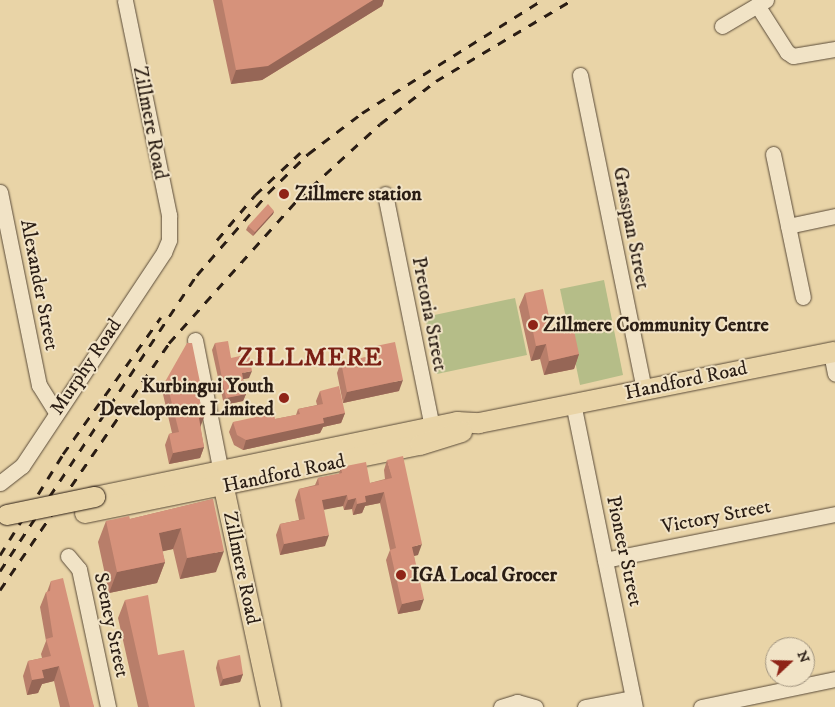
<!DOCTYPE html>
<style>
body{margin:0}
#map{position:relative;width:835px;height:707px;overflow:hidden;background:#e9d4a7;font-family:"IM FELL DW Pica",serif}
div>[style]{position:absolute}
.green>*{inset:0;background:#b5bd88}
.roads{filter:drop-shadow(0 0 1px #5a4b39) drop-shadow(0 0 1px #5a4b39)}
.minor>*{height:15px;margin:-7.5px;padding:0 7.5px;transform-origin:7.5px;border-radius:7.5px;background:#f1e3c6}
.major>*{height:20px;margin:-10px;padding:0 10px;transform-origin:10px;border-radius:10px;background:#e9d4a7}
.rail>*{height:3px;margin-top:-1.5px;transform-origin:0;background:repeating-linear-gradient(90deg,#2a1d14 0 9px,transparent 0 18px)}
.bridges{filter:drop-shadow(0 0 1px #2a1d14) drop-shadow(0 0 1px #2a1d14)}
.major-bridge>*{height:20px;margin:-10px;padding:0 10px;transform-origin:10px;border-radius:10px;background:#e9d4a7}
.wall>*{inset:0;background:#b87e6a}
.shaded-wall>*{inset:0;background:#966656}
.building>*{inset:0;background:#d6927b}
.dots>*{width:14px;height:14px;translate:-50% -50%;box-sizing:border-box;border:2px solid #f1e3c6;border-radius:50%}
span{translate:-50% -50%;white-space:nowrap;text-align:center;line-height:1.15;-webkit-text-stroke:4px #f1e3c6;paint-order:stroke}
.street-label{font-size:20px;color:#2a1d14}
.poi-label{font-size:20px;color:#2a1d14;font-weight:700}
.left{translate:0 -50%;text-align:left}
.right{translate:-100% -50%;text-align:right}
.district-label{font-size:25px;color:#7a1f14;font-weight:700;letter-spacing:1px}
.north{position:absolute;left:765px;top:637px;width:50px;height:50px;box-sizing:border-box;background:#f1e3c6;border:1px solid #a1947f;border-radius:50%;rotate:69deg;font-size:14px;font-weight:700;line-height:20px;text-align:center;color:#2a1d14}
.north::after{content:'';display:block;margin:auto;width:18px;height:22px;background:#8f2418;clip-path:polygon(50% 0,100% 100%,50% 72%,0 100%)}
</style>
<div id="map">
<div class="green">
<div style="clip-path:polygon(604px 280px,623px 375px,580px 385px,560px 289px)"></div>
<div style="clip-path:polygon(515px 298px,527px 355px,437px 374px,425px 317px)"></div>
</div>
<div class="roads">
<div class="minor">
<div style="left:757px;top:5px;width:56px;rotate:57.4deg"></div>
<div style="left:787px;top:52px;width:7px;rotate:34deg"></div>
<div style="left:793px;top:56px;width:43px;rotate:-9.5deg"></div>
<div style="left:722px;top:26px;width:51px;rotate:-30.6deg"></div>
<div style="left:580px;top:75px;width:320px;rotate:78.5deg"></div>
<div style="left:773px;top:154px;width:146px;rotate:78.2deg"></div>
<div style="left:0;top:192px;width:197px;rotate:78.6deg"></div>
<div style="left:39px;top:385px;width:31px;rotate:58deg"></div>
<div style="left:385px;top:194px;width:248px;rotate:78.6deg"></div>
<div style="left:788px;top:226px;width:48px;rotate:-12deg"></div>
<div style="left:195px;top:340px;width:135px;rotate:78.9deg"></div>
<div style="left:831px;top:353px;width:21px;rotate:79deg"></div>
<div style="left:573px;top:403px;width:310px;rotate:78.5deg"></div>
<div style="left:0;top:483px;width:28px;rotate:-38deg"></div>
<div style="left:22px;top:466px;width:257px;rotate:-56.4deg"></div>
<div style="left:164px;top:252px;width:13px;rotate:-67deg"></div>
<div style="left:169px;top:240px;width:25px;rotate:-90deg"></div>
<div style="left:169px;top:215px;width:219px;rotate:-101.6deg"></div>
<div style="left:68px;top:556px;width:17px;rotate:50deg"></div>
<div style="left:79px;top:569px;width:141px;rotate:78.1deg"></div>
<div style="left:605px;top:560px;width:235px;rotate:-11.3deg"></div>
<div style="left:501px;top:707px;width:17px;rotate:-17deg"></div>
<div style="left:517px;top:702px;width:19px;rotate:16deg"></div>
<div style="left:585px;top:707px;width:49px;rotate:-10.6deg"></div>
<div style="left:701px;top:707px;width:137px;rotate:-11.8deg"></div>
</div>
<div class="major">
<div style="left:221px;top:474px;width:238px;rotate:77.9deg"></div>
<div style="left:95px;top:497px;width:370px;rotate:-11.7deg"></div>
<div style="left:457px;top:422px;width:22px;rotate:3deg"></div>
<div style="left:479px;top:423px;width:363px;rotate:-11.3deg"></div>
<div style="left:85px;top:513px;width:342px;rotate:-11.5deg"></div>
<div style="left:420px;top:445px;width:44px;rotate:-17.2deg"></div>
</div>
</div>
<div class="rail">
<div style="left:217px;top:240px;width:59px;rotate:-49.8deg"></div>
<div style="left:255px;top:195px;width:62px;rotate:-43deg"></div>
<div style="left:0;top:555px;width:119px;rotate:-58deg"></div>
<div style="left:63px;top:454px;width:168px;rotate:-54.4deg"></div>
<div style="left:0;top:571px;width:356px;rotate:-56.4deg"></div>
<div style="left:197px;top:275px;width:108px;rotate:-49.1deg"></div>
<div style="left:268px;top:193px;width:56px;rotate:-44.3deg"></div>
<div style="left:308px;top:154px;width:68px;rotate:-37.2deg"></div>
<div style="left:362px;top:113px;width:213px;rotate:-32.1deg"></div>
<div style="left:0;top:590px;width:299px;rotate:-55.6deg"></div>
<div style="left:169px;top:343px;width:193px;rotate:-48.1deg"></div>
<div style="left:298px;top:199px;width:111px;rotate:-42.4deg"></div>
<div style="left:380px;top:124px;width:71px;rotate:-37.5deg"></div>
<div style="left:436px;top:81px;width:158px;rotate:-30.8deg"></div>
</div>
<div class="bridges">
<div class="major-bridge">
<div style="left:7px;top:515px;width:90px;rotate:-11.6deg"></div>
</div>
</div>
<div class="wall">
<div style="clip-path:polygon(213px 0,384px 0,382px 6px,262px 80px,231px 84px)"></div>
<div style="clip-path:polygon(274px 211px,273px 214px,253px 236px,246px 230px,248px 226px)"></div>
<div style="clip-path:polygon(525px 293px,552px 330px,579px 354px,574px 369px,544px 375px,540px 359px,531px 361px,519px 307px)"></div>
<div style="clip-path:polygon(215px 343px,231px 358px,249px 378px,243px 379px,246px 394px,243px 401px,224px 405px,212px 350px)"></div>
<div style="clip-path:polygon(371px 347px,399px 391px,343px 403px,337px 373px,341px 362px,367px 357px)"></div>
<div style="clip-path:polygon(166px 380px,202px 392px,199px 399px,204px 417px,200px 426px,204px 447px,200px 458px,169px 464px,165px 445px,169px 434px,172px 433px,162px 390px)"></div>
<div style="clip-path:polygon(320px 391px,345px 413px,341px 423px,323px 427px,320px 433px,243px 450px,234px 445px,229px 432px,233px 422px,275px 419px,296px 415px,298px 409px,317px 405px,316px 401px)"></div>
<div style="clip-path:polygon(387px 460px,418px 555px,414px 556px,420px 610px,398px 614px,386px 560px,390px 550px,380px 503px,365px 506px,362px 513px,353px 515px,352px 509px,344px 510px,343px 506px,324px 509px,325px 546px,280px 555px,276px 535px,280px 524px,299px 520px,295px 500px,299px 489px,315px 485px,318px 478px,339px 474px,341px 467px,370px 483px,385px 479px,384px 470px)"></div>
<div style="clip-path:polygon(213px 499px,216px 572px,180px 579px,173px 549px,162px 551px,165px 562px,157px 583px,109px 593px,98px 542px,106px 521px,130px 519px)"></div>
<div style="clip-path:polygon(51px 581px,94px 707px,60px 707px,54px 681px,42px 684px,38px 693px,27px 695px,23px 676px,28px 661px,42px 658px,41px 654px,46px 641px,40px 607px,46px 592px,47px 592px)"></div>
<div style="clip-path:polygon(125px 600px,158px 655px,195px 707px,138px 707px,118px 618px)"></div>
<div style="clip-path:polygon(218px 660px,243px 674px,240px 682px,220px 686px,216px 668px)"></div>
</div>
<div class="shaded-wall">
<div style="clip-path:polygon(373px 0,384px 0,382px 6px,262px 80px,231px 84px,236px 70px)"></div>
<div style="clip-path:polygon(274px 211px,273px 214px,253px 236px,255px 232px)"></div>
<div style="clip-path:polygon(546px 344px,540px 359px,531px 361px,536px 346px)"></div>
<div style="clip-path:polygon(579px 354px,574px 369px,544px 375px,549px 361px)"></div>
<div style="clip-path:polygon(252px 371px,249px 378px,239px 380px,242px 373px)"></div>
<div style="clip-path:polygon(403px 380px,399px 391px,343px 403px,347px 392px)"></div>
<div style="clip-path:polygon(246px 394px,243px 401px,224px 405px,226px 398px)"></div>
<div style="clip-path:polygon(345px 413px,341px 423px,323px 427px,320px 433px,243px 450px,246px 440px,323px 418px)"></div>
<div style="clip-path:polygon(204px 417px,200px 428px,199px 418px)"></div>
<div style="clip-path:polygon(204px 447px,200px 458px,169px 464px,173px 453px)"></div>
<div style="clip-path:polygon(384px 492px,380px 503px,365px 506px,362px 513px,353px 515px,357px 504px,365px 496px)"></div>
<div style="clip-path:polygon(347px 495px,343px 506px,318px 511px,322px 500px)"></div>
<div style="clip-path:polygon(356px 498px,352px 509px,344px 510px,348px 500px)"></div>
<div style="clip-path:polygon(181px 528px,173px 549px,151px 554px,159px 533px)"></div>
<div style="clip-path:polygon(329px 535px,325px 546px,280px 555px,284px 544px)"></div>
<div style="clip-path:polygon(422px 544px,418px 555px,408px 557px,412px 547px)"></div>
<div style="clip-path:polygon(224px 551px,216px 572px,180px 579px,187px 558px)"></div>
<div style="clip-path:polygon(165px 562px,157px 583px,109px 593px,117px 572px)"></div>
<div style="clip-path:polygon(424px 599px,420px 610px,398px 614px,402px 604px)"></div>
<div style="clip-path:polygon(59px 666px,54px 681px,42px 684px,38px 693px,27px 695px,32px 680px,42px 670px)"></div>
<div style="clip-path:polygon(243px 674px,240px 682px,220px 686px,223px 679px)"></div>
</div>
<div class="building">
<div style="clip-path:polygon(222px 0,373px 0,268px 66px,236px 70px)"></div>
<div style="clip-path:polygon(268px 204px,274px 211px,255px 232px,248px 226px)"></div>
<div style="clip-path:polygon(543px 289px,552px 330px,573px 326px,579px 354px,549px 361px,546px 344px,536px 346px,525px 293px)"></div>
<div style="clip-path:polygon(228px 341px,231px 358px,249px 354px,252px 371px,242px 373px,246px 394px,226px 398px,215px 343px)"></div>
<div style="clip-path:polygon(395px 342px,403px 380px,347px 392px,341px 362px,372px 356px,371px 347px)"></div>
<div style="clip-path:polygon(187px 343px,192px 343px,202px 392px,198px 393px,204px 417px,199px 418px,204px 447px,173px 453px,169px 434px,179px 432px,166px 380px)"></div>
<div style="clip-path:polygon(339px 386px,345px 413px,323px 418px,324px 423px,246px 440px,237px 435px,233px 422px,274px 413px,275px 419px,300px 414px,298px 409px,323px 404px,320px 391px)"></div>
<div style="clip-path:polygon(403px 456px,422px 544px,412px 547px,424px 599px,402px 604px,390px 550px,396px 548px,384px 492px,365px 496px,366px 502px,357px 504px,356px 498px,348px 500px,347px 495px,322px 500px,329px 535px,284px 544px,280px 524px,305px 519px,299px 489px,319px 485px,318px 478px,342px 473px,341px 467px,366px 462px,370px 483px,392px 478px,387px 460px)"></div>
<div style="clip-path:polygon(213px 499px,224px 551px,187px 558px,181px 528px,159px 533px,165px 562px,117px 572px,106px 521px,129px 516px,130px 519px)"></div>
<div style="clip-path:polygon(63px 578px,94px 707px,70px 707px,59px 666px,42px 670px,44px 678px,32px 680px,28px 661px,51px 656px,46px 639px,53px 637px,46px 592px,50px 591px,51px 581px)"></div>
<div style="clip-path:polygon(148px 595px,158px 655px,184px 650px,195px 707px,149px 707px,125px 600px)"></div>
<div style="clip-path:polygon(240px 655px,243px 674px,223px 679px,218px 660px)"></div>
</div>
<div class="dots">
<div style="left:284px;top:194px;background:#8f2418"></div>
<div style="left:533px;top:325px;background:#8f2418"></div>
<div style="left:284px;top:398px;background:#8f2418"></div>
<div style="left:401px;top:575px;background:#8f2418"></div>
</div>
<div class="street-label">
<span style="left:150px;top:123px;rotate:79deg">Zillmere Road</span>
<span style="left:631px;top:228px;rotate:79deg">Grasspan Street</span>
<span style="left:39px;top:285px;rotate:79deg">Alexander Street</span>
<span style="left:429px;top:314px;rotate:79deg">Pretoria Street</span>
<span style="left:86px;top:367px;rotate:-56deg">Murphy Road</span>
<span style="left:686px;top:381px;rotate:-12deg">Handford Road</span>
<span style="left:284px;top:474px;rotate:-12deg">Handford Road</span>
<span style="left:716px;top:517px;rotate:-11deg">Victory Street</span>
<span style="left:624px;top:551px;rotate:78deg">Pioneer Street</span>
<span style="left:241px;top:568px;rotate:78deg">Zillmere Road</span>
<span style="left:111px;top:625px;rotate:78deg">Seeney Street</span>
</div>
<div class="poi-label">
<span class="left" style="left:295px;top:194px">Zillmere station</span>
<span class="left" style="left:543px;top:325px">Zillmere Community Centre</span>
<span class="right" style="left:274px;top:398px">Kurbingui Youth<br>Development Limited</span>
<span class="left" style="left:411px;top:575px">IGA Local Grocer</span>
</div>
<div class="district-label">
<span style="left:310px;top:358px">ZILLMERE</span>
</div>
<div class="north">N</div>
</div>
